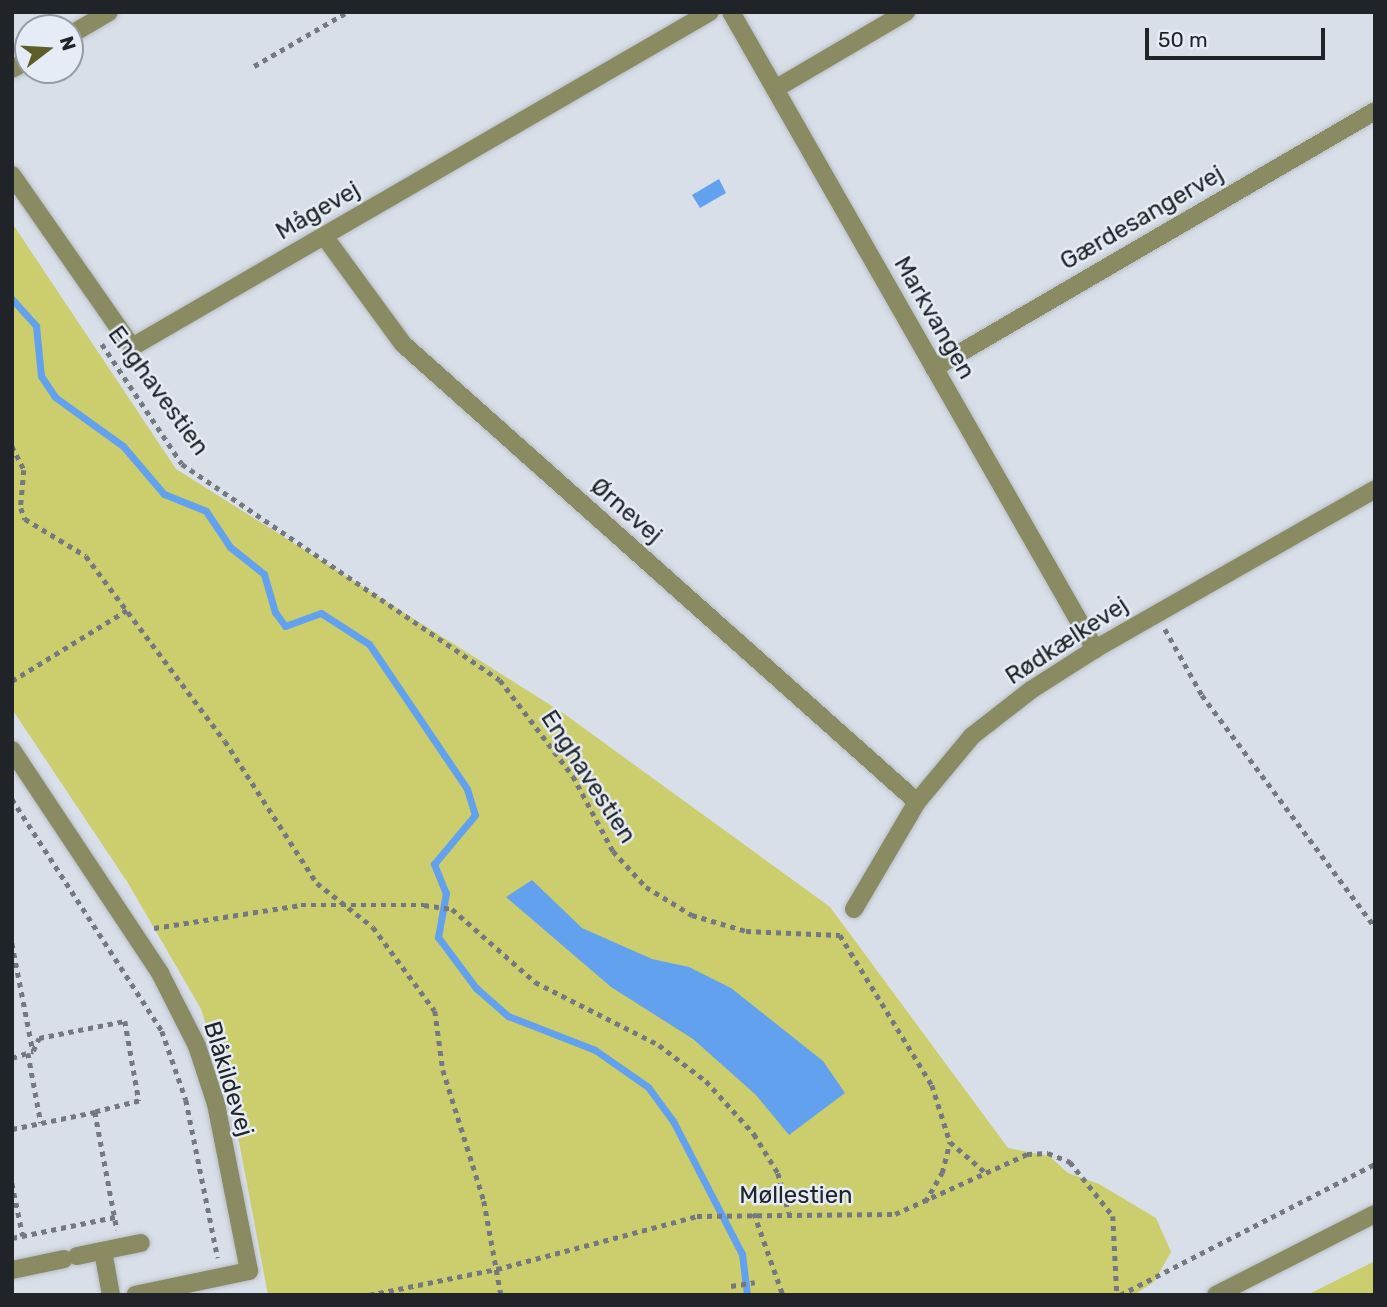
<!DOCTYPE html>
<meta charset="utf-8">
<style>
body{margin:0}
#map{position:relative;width:1387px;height:1307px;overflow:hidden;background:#d8dfe8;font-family:Rubik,sans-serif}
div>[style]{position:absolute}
.green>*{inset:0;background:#cccd6d}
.water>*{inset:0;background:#62a1ed}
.stream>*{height:7px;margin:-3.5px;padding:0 3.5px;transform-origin:3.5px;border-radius:3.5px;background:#62a1ed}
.path>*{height:4.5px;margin-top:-2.25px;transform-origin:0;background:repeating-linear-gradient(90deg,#747980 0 5px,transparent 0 10px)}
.roads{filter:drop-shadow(0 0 2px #b7bdc5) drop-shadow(0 0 2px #b7bdc5)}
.minor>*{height:18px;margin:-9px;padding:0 9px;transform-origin:9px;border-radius:9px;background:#8a8b62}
span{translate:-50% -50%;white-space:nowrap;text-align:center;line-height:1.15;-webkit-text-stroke:5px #e5ecf5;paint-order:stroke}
.street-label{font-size:24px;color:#202327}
.frame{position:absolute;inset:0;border:14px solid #202327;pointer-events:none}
.north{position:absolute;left:14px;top:14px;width:70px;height:70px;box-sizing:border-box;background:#e5ecf5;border:2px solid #969ca3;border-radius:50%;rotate:73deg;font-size:19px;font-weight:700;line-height:28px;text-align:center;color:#202327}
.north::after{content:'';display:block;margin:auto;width:24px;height:32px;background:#5e5e2b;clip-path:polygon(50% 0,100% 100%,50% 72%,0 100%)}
.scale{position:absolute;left:1145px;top:28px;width:180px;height:32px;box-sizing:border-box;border:4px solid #202327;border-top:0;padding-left:9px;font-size:21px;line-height:24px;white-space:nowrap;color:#202327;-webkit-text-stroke:5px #e5ecf5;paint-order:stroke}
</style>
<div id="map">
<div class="green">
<div style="clip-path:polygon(12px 223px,176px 469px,563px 713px,830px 907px,1008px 1148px,1049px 1156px,1068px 1173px,1099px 1184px,1156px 1218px,1171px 1252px,1154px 1282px,1134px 1295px,268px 1295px,233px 1110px,201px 1009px,128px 883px,12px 709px)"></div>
<div style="clip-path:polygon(1375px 1261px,1375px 1295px,1307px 1295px)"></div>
</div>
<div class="water">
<div style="clip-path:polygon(719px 179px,726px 193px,700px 208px,692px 195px)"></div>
<div style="clip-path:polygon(532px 880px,582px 928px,652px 959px,689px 967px,731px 988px,823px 1061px,845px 1093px,789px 1135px,756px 1095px,693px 1039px,611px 987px,506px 897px)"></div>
</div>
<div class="stream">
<div style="left:12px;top:299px;width:36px;rotate:48deg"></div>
<div style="left:36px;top:326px;width:50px;rotate:84.3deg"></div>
<div style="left:41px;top:376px;width:25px;rotate:56deg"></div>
<div style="left:55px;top:397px;width:84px;rotate:35.8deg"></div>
<div style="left:123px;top:446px;width:63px;rotate:49.5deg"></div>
<div style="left:164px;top:494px;width:45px;rotate:22deg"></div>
<div style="left:206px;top:511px;width:43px;rotate:56.3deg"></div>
<div style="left:230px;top:547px;width:43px;rotate:38.5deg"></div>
<div style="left:264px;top:574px;width:40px;rotate:74deg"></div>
<div style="left:275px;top:612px;width:17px;rotate:54deg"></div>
<div style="left:285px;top:626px;width:38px;rotate:-20deg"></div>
<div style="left:321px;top:613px;width:57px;rotate:32.9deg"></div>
<div style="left:369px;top:644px;width:175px;rotate:55.9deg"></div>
<div style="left:467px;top:789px;width:27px;rotate:73deg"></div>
<div style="left:475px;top:815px;width:64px;rotate:129.9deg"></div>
<div style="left:434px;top:864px;width:31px;rotate:68deg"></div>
<div style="left:446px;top:893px;width:45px;rotate:100.3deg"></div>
<div style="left:438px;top:937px;width:64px;rotate:53.3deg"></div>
<div style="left:476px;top:988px;width:43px;rotate:41.2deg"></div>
<div style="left:508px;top:1016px;width:93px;rotate:21.3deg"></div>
<div style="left:595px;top:1050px;width:65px;rotate:34.9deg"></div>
<div style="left:648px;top:1087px;width:42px;rotate:53.7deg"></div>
<div style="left:673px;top:1121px;width:150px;rotate:62.6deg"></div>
<div style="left:742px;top:1254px;width:41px;rotate:83deg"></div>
</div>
<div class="path">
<div style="left:254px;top:66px;width:108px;rotate:-30.1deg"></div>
<div style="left:102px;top:344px;width:144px;rotate:56.3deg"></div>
<div style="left:182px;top:464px;width:384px;rotate:34.2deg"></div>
<div style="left:500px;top:680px;width:121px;rotate:52.8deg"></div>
<div style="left:573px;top:776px;width:85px;rotate:61.9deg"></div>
<div style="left:613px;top:851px;width:49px;rotate:47.5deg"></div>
<div style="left:646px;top:887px;width:54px;rotate:31.3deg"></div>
<div style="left:692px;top:915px;width:56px;rotate:16.5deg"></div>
<div style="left:746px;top:931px;width:94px;rotate:2.4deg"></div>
<div style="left:840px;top:935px;width:176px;rotate:58.5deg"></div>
<div style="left:932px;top:1085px;width:60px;rotate:72.5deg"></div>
<div style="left:950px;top:1142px;width:46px;rotate:40.6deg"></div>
<div style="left:12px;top:446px;width:27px;rotate:63deg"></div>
<div style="left:24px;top:470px;width:38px;rotate:95deg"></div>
<div style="left:21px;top:508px;width:12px;rotate:70deg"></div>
<div style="left:25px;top:519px;width:71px;rotate:31.2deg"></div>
<div style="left:86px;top:556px;width:231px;rotate:53.1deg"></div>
<div style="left:225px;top:741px;width:169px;rotate:57.1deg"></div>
<div style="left:317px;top:883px;width:71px;rotate:38.2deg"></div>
<div style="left:373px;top:927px;width:104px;rotate:53.6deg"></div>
<div style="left:435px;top:1011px;width:60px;rotate:82.3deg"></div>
<div style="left:443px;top:1070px;width:137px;rotate:72.6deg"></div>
<div style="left:484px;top:1201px;width:96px;rotate:79.7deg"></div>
<div style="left:1165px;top:629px;width:76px;rotate:60.7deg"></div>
<div style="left:1202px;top:695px;width:289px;rotate:53.3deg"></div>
<div style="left:12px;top:681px;width:135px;rotate:-31.7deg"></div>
<div style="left:12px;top:799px;width:276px;rotate:57.1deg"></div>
<div style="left:162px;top:1031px;width:73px;rotate:70.8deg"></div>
<div style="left:186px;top:1100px;width:161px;rotate:78.6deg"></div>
<div style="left:154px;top:928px;width:149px;rotate:-8.9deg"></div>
<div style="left:301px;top:905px;width:123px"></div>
<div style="left:424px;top:905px;width:28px;rotate:8deg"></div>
<div style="left:452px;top:909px;width:111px;rotate:41.3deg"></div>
<div style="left:535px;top:982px;width:139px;rotate:26.9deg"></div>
<div style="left:659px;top:1045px;width:59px;rotate:37.5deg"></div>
<div style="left:706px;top:1081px;width:72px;rotate:47.8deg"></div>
<div style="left:754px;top:1134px;width:46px;rotate:58.4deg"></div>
<div style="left:778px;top:1173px;width:41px;rotate:74.6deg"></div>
<div style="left:12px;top:943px;width:110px;rotate:79deg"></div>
<div style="left:28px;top:1053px;width:71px;rotate:79.5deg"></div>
<div style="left:12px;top:1058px;width:22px;rotate:-18deg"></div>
<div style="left:33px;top:1051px;width:14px;rotate:-65deg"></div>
<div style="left:39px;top:1038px;width:88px;rotate:-11.2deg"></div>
<div style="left:125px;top:1021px;width:81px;rotate:80.1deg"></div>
<div style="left:139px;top:1101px;width:45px;rotate:166deg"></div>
<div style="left:95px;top:1112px;width:120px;rotate:79.4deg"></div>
<div style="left:12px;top:1129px;width:85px;rotate:-11.6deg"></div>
<div style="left:12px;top:1183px;width:54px;rotate:78.3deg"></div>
<div style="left:925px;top:1202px;width:34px;rotate:-60deg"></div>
<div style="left:942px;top:1173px;width:32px;rotate:-76deg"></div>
<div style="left:754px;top:1213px;width:87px;rotate:70.5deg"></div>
<div style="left:12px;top:1238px;width:105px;rotate:-11.5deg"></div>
<div style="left:731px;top:1286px;width:24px;rotate:-9deg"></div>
<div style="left:369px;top:1295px;width:131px;rotate:-11.5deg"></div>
<div style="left:497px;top:1269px;width:207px;rotate:-14.8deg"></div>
<div style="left:697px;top:1216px;width:198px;rotate:-0.6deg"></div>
<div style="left:895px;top:1214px;width:145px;rotate:-24.4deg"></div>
<div style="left:1027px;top:1154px;width:21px;rotate:-3deg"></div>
<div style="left:1048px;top:1153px;width:24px;rotate:22deg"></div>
<div style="left:1070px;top:1162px;width:69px;rotate:51.5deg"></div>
<div style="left:1113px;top:1216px;width:79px;rotate:87.1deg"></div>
<div style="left:1120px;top:1295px;width:287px;rotate:-27.2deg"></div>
</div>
<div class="roads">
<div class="minor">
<div style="left:731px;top:12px;width:734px;rotate:60.26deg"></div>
<div style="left:70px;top:35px;width:45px;rotate:-30.5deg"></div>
<div style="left:12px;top:69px;width:18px;rotate:-29deg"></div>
<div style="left:775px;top:89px;width:152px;rotate:-30.4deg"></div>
<div style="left:12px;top:175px;width:210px;rotate:55.1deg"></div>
<div style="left:132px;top:347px;width:668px;rotate:-30.1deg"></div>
<div style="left:324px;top:236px;width:134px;rotate:53.8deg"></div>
<div style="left:403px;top:344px;width:688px;rotate:41.7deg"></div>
<div style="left:934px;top:368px;width:510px;rotate:-30.23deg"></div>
<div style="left:12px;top:750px;width:268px;rotate:56.4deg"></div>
<div style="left:160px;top:973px;width:82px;rotate:63.1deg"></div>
<div style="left:197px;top:1046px;width:61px;rotate:71.9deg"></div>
<div style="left:216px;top:1104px;width:170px;rotate:78.8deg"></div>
<div style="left:249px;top:1271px;width:116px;rotate:168.1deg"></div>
<div style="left:854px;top:909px;width:124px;rotate:-59.5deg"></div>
<div style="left:917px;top:802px;width:86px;rotate:-50.2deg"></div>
<div style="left:972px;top:736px;width:75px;rotate:-37.9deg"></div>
<div style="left:1031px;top:690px;width:76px;rotate:-32.6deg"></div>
<div style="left:1095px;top:649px;width:322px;rotate:-29.7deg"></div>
<div style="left:103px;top:1251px;width:45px;rotate:79.7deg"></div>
<div style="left:77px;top:1256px;width:65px;rotate:-11.5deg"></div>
<div style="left:12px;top:1270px;width:53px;rotate:-11.9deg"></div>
<div style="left:1216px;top:1295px;width:178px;rotate:-27deg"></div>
</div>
</div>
<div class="street-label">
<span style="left:318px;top:211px;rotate:-30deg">Mågevej</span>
<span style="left:1142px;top:218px;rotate:-30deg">Gærdesangervej</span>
<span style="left:934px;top:318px;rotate:60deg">Markvangen</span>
<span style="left:158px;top:391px;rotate:54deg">Enghavestien</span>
<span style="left:626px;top:511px;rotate:41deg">Ørnevej</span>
<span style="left:1067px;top:641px;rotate:-33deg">Rødkælkevej</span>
<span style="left:588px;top:777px;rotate:57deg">Enghavestien</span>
<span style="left:228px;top:1079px;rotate:73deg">Blåkildevej</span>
<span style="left:796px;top:1196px">Møllestien</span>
</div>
<div class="frame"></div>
<div class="north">N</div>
<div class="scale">50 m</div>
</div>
